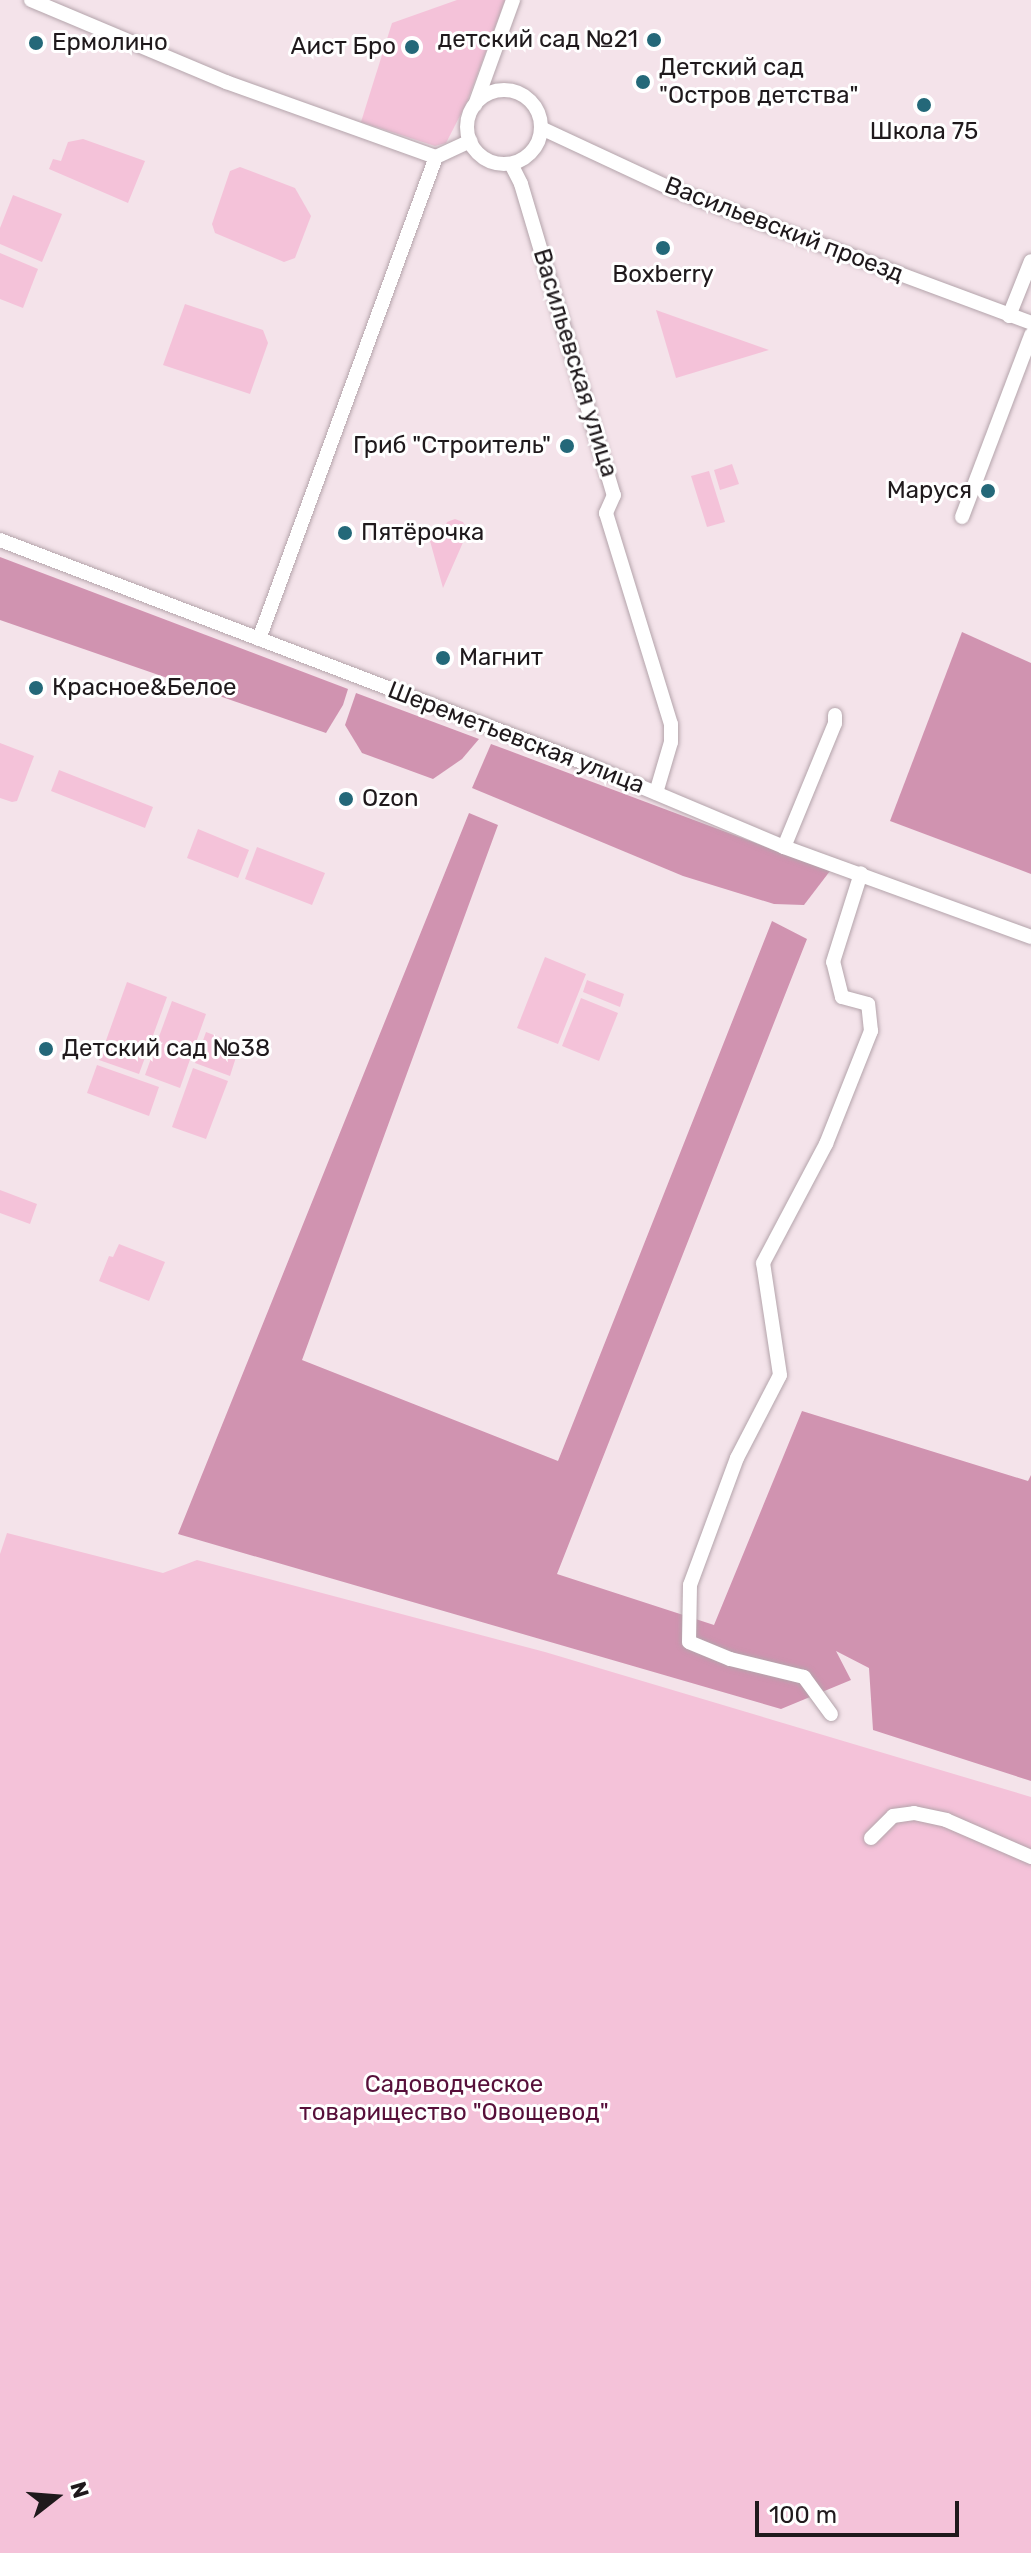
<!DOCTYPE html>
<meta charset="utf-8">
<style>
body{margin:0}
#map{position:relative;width:1031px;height:2553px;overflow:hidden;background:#f4e3ea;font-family:Rubik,sans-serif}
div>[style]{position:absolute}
.green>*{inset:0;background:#f4c2d9}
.forest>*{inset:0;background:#d093b0}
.roads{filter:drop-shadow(0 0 2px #b4a4ab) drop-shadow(0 0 2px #b4a4ab)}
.minor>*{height:14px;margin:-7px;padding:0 7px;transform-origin:7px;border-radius:7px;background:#fff}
.minor>.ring{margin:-7px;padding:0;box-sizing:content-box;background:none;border:14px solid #fff;border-radius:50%}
.dots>*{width:22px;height:22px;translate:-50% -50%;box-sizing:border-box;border:4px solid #fff;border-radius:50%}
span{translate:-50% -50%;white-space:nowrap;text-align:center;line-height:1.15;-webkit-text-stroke:6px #fff;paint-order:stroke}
.poi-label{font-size:24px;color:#1f191c}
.right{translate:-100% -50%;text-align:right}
.left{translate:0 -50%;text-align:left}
.street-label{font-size:24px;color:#1f191c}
.park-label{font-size:24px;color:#570f3a}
.north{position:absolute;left:16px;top:2457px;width:80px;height:80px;-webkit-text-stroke:6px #fff;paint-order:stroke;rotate:73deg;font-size:22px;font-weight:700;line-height:32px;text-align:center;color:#1f191c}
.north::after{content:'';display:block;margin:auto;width:28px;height:36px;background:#1f191c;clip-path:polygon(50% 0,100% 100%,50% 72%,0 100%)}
.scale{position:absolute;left:755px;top:2501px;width:204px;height:36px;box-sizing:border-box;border:4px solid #1f191c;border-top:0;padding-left:10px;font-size:24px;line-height:28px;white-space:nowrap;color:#1f191c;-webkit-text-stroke:6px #fff;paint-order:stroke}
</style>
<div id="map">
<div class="green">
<div style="clip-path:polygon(457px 0,505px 0,467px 102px,446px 143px,435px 146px,361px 122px,392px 23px)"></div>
<div style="clip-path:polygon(83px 139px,145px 161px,128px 203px,49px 169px,53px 159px,61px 161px,68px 142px)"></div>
<div style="clip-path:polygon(240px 167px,295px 188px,311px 216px,295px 258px,284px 262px,215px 233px,212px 224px,230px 171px)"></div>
<div style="clip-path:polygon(13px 195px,62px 214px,42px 262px,0 244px,0 228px)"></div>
<div style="clip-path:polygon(0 253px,38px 269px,23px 308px,0 299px)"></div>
<div style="clip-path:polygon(185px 304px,263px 330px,268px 343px,250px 394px,163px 365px)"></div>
<div style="clip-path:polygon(656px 310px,769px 350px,676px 378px)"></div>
<div style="clip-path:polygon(732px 464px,739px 484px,720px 490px,714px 470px)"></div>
<div style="clip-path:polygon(709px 471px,725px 522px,707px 527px,691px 476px)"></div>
<div style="clip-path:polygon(455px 519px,463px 522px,468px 531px,443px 588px,427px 530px,442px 535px,447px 522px)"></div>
<div style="clip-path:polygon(0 743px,34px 756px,17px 801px,12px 802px,0 798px)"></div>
<div style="clip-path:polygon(59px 770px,153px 807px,145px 828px,51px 791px)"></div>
<div style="clip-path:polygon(198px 829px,249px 850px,238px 878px,187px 858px)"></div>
<div style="clip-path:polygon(257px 847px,325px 873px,312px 905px,245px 879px)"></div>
<div style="clip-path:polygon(545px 957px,586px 974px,558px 1044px,517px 1028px)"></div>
<div style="clip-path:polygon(587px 980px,624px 994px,620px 1007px,583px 992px)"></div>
<div style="clip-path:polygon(127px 982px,167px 997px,139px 1074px,99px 1060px)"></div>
<div style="clip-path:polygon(581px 998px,618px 1013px,599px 1061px,562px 1046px)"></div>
<div style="clip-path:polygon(172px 1001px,206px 1014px,180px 1088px,145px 1075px)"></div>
<div style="clip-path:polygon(206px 1032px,227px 1040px,224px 1049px,237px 1054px,230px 1076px,195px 1063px)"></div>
<div style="clip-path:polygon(97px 1065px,159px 1087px,149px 1116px,87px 1093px)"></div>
<div style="clip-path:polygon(193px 1068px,228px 1081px,206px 1139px,172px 1127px)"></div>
<div style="clip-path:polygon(0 1190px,37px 1204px,30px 1224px,0 1213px)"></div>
<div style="clip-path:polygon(119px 1244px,165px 1262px,149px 1301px,99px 1281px,109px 1256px,113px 1257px)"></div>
<div style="clip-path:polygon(7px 1533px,163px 1573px,197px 1560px,545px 1652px,1031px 1797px,1031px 2553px,0 2553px,0 1554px)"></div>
</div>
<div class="forest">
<div style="clip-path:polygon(0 557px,348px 689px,343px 705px,326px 733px,0 620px)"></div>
<div style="clip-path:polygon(962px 632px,1031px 663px,1031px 874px,890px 821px)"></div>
<div style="clip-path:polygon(356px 693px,479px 739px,462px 759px,433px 779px,362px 753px,345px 725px)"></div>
<div style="clip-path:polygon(491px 744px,830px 871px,804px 905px,774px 904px,683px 876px,472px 788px)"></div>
<div style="clip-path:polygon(469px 813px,498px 825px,302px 1360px,558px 1461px,772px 921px,807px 939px,557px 1574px,714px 1625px,802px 1411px,1028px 1481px,1031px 1475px,1031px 1781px,873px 1730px,869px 1668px,836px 1651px,851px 1680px,781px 1709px,178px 1534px)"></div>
</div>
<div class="roads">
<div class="minor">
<div style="left:31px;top:0;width:212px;rotate:22.8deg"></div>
<div style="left:226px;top:82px;width:223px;rotate:19.7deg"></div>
<div class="ring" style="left:467px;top:90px;width:60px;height:60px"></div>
<div style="left:475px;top:105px;width:112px;rotate:-70.1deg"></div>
<div style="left:541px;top:128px;width:147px;rotate:25deg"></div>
<div style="left:674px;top:190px;width:381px;rotate:20.4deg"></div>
<div style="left:511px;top:164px;width:22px;rotate:63deg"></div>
<div style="left:521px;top:184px;width:325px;rotate:73.4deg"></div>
<div style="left:614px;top:495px;width:20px;rotate:114deg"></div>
<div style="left:606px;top:513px;width:221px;rotate:72.9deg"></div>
<div style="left:671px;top:724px;width:18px;rotate:90deg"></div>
<div style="left:671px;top:742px;width:53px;rotate:106.4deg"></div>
<div style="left:1009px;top:316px;width:59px;rotate:-68.2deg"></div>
<div style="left:962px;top:517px;width:195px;rotate:-69.2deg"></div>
<div style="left:0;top:540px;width:623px;rotate:20.88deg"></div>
<div style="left:582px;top:762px;width:219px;rotate:22.8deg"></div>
<div style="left:784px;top:847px;width:263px;rotate:20deg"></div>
<div style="left:259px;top:639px;width:513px;rotate:-69.84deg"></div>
<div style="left:436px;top:157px;width:38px;rotate:-25deg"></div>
<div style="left:784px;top:847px;width:134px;rotate:-67.6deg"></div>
<div style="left:835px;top:723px;width:8px;rotate:-90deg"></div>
<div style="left:831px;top:1714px;width:46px;rotate:-126.1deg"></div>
<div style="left:804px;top:1677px;width:76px;rotate:-166.3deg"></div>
<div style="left:730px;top:1659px;width:44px;rotate:-157.5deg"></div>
<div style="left:689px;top:1642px;width:57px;rotate:-89deg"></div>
<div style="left:690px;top:1585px;width:135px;rotate:-69.7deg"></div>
<div style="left:737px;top:1458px;width:93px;rotate:-62.6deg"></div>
<div style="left:780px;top:1375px;width:113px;rotate:-98.6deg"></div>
<div style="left:763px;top:1263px;width:135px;rotate:-62.1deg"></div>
<div style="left:826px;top:1144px;width:122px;rotate:-68.3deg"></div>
<div style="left:871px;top:1031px;width:27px;rotate:-96deg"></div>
<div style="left:868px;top:1004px;width:27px;rotate:-165deg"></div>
<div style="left:842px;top:997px;width:36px;rotate:-104deg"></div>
<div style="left:833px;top:962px;width:93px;rotate:-72.5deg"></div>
<div style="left:871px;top:1838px;width:31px;rotate:-45deg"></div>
<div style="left:893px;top:1816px;width:21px;rotate:-8deg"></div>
<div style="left:914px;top:1813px;width:33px;rotate:12deg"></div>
<div style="left:946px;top:1820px;width:93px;rotate:23.5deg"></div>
</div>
</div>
<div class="dots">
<div style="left:654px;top:40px;background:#246879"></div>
<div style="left:36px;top:43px;background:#246879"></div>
<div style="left:412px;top:47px;background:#246879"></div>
<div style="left:643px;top:82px;background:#246879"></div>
<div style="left:924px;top:105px;background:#246879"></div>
<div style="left:663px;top:248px;background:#246879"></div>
<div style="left:567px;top:446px;background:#246879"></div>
<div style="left:988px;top:491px;background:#246879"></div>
<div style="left:345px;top:533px;background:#246879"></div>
<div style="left:443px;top:658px;background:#246879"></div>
<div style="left:36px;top:688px;background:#246879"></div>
<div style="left:346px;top:799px;background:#246879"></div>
<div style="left:46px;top:1049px;background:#246879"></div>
</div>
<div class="poi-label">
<span class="right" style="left:638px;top:40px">детский сад №21</span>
<span class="left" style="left:52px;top:43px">Ермолино</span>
<span class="right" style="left:396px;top:47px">Аист Бро</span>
<span class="left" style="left:659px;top:82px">Детский сад<br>"Остров детства"</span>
<span style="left:924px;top:132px">Школа 75</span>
<span style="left:663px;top:275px">Boxberry</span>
<span class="right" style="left:551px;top:446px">Гриб "Строитель"</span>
<span class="right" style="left:972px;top:491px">Маруся</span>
<span class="left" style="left:361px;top:533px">Пятёрочка</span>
<span class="left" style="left:459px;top:658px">Магнит</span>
<span class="left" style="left:52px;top:688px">Красное&amp;Белое</span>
<span class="left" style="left:362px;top:799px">Ozon</span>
<span class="left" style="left:62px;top:1049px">Детский сад №38</span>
</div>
<div class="street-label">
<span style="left:784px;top:230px;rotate:21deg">Васильевский проезд</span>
<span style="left:575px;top:363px;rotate:73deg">Васильевская улица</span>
<span style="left:516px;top:738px;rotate:21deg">Шереметьевская улица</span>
</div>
<div class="park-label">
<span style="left:454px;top:2099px">Садоводческое<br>товарищество "Овощевод"</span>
</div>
<div class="north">N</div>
<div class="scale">100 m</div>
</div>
